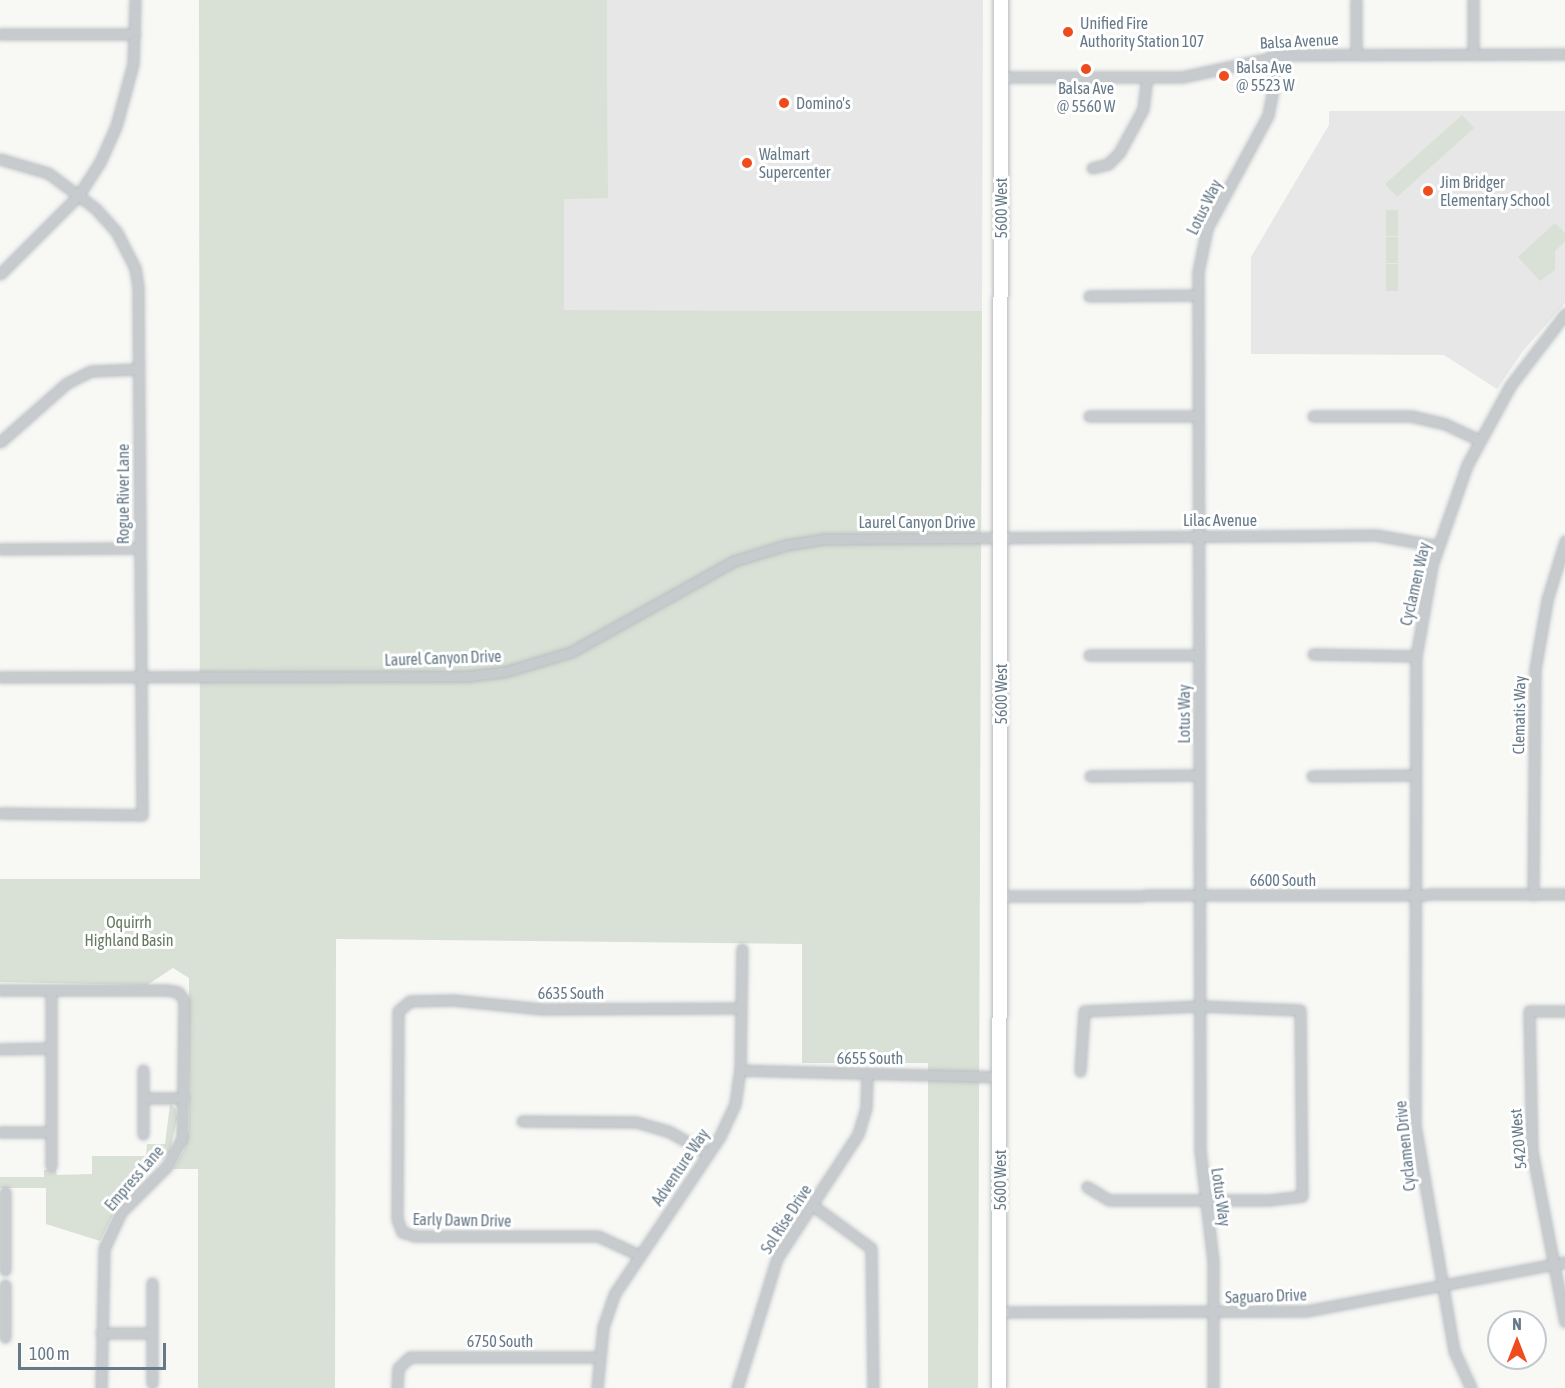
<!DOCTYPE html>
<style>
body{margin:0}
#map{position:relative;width:1565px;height:1388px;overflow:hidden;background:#f8f8f5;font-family:"Asap Condensed",sans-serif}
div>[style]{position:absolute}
.built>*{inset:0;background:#e6e7e6}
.green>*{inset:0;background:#d9e0d5}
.roads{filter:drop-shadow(0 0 2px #b7bdc1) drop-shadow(0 0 2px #b7bdc1)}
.minor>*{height:9px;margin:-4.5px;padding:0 4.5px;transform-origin:4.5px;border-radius:4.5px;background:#c7cbce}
.secondary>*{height:14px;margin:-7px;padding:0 7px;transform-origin:7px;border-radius:7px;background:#fff}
.dots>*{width:16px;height:16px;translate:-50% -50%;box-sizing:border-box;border:3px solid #fff;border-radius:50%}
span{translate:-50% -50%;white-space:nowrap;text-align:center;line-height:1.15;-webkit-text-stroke:6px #fff;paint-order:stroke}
.poi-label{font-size:16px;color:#657988}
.left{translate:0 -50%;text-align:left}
.street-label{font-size:16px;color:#657988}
.park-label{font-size:16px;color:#667960}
.north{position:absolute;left:1487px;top:1310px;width:60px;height:60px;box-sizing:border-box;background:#fff;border:2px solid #c1c9cf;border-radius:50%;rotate:0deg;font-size:16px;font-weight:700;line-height:24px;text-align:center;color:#657988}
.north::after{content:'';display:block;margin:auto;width:21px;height:27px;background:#ef4c1d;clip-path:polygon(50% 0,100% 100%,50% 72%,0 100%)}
.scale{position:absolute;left:18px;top:1343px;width:148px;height:27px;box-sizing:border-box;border:3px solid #657988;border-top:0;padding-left:8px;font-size:18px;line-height:21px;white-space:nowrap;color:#657988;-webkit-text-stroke:4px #fff;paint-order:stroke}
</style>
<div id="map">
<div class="built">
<div style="clip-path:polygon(607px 0,983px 0,982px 311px,564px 310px,564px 198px,608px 198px)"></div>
<div style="clip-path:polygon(1329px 111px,1565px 111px,1565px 303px,1523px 351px,1497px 389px,1444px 355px,1251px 354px,1251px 257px,1329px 125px)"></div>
</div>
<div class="green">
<div style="clip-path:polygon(199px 0,607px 0,608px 198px,564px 199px,564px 310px,982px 311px,978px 1388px,928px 1388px,928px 1063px,802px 1063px,802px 944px,336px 939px,335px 1388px,198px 1388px,198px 1169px,173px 1169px,184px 1150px,189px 1129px,189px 978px,173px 968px,147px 985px,0 982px,0 879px,200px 879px)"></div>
<div style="clip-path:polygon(1462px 115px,1474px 128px,1397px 197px,1385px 184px)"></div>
<div style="clip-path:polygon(1386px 210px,1398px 210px,1398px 236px,1386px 236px)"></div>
<div style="clip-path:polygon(1555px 223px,1565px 233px,1565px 241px,1555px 251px,1555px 270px,1540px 281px,1518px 257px)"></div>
<div style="clip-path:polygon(1386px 237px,1398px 237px,1398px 263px,1386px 263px)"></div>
<div style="clip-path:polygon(1386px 264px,1398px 264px,1398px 291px,1386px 291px)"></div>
<div style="clip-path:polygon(170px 1104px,176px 1109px,177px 1119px,170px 1152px,119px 1203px,100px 1241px,46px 1224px,46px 1188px,0 1188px,0 1177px,44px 1177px,44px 1170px,56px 1170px,57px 1175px,92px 1174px,92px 1156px,146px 1156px,147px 1144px,165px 1144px)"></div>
</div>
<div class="roads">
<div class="minor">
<div style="left:1356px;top:0;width:54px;rotate:90deg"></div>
<div style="left:1473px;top:0;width:54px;rotate:90deg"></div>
<div style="left:0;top:34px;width:135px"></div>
<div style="left:1001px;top:77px;width:181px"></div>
<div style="left:1182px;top:77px;width:105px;rotate:-12.1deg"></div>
<div style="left:1285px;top:55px;width:280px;rotate:-0.2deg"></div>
<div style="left:0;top:159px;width:50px;rotate:16.3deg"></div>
<div style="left:48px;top:173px;width:59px;rotate:36.7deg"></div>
<div style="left:95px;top:208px;width:31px;rotate:48deg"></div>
<div style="left:116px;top:231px;width:42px;rotate:62.8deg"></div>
<div style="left:135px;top:268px;width:20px;rotate:81deg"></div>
<div style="left:138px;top:288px;width:527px;rotate:89.57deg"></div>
<div style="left:142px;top:815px;width:142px;rotate:-179.2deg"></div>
<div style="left:1092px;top:168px;width:16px;rotate:-14deg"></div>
<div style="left:1108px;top:164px;width:16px;rotate:-45deg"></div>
<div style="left:1119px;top:153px;width:50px;rotate:-61.4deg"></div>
<div style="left:1143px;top:109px;width:31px;rotate:-83deg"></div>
<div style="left:0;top:274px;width:110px;rotate:-45deg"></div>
<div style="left:78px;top:196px;width:40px;rotate:-57.1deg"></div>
<div style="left:100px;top:162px;width:39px;rotate:-66deg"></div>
<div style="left:116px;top:126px;width:64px;rotate:-74.7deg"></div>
<div style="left:133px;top:64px;width:64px;rotate:-88.2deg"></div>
<div style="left:1089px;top:296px;width:108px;rotate:-0.5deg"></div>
<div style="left:1089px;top:416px;width:109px"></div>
<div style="left:1313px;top:416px;width:98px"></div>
<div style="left:1411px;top:416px;width:35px;rotate:13deg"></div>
<div style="left:1445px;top:424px;width:38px;rotate:25deg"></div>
<div style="left:0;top:442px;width:89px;rotate:-41.4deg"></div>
<div style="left:67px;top:383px;width:27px;rotate:-27deg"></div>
<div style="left:91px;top:371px;width:47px;rotate:-2.4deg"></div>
<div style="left:0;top:549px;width:138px;rotate:-0.4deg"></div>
<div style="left:1313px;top:654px;width:103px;rotate:1.1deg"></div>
<div style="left:1089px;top:655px;width:110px"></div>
<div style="left:0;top:677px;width:469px;rotate:-0.1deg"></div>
<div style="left:469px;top:676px;width:35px;rotate:-7deg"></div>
<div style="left:504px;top:672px;width:70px;rotate:-16.6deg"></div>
<div style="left:571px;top:652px;width:187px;rotate:-29.2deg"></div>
<div style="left:734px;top:561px;width:54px;rotate:-17.1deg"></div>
<div style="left:786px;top:545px;width:36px;rotate:-9deg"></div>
<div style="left:822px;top:539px;width:554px;rotate:-0.41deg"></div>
<div style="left:1376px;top:535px;width:63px;rotate:10.1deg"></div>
<div style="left:1090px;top:776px;width:109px;rotate:-0.5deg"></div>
<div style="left:1312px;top:776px;width:101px;rotate:-0.6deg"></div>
<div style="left:1533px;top:895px;width:226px;rotate:-89.5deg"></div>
<div style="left:1535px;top:669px;width:70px;rotate:-80.1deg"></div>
<div style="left:1547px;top:600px;width:62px;rotate:-73deg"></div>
<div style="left:1001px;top:896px;width:564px;rotate:-0.2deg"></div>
<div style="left:0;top:990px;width:167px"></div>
<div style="left:167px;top:990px;width:11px;rotate:10deg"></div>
<div style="left:178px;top:992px;width:10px;rotate:53deg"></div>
<div style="left:184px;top:1000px;width:138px;rotate:90.8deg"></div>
<div style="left:182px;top:1138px;width:32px;rotate:118deg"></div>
<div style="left:167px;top:1166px;width:65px;rotate:135deg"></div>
<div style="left:121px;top:1212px;width:40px;rotate:115deg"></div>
<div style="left:104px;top:1248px;width:140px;rotate:91.2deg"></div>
<div style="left:1565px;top:1011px;width:36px;rotate:180deg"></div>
<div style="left:1529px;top:1011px;width:140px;rotate:88.8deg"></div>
<div style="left:1532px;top:1151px;width:174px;rotate:79.1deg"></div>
<div style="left:0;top:1049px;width:51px;rotate:-1.1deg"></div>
<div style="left:143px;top:1070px;width:64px;rotate:90deg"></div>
<div style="left:740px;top:1070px;width:260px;rotate:1.5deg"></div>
<div style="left:1080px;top:1071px;width:60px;rotate:-86.2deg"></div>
<div style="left:1084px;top:1011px;width:116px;rotate:-2.5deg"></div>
<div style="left:1200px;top:1006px;width:100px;rotate:2.3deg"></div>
<div style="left:1300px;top:1010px;width:186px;rotate:89.4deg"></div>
<div style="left:1302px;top:1196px;width:32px;rotate:173deg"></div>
<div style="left:1270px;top:1200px;width:161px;rotate:180deg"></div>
<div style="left:1109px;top:1200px;width:26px;rotate:-149deg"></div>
<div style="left:143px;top:1098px;width:41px"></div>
<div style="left:522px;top:1121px;width:114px;rotate:0.5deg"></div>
<div style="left:636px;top:1122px;width:33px;rotate:16deg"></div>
<div style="left:668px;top:1131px;width:45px;rotate:29.4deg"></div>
<div style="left:0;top:1132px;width:51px"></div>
<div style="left:51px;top:1166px;width:176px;rotate:-90deg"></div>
<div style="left:5px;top:1192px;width:78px;rotate:90deg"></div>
<div style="left:812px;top:1205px;width:73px;rotate:36.1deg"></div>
<div style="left:871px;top:1248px;width:140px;rotate:89.2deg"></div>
<div style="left:639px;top:1255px;width:45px;rotate:-155.1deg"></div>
<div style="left:598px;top:1236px;width:183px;rotate:180deg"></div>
<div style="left:415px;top:1236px;width:14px;rotate:-163deg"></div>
<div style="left:402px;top:1232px;width:14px;rotate:-111deg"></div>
<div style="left:397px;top:1219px;width:208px;rotate:-89.7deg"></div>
<div style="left:398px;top:1011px;width:16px;rotate:-40deg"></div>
<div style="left:410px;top:1001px;width:43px;rotate:-1.3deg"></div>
<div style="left:453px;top:1000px;width:89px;rotate:5.8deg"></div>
<div style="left:542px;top:1009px;width:199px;rotate:-0.3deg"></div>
<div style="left:152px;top:1283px;width:100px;rotate:90deg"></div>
<div style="left:5px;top:1285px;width:52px;rotate:90deg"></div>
<div style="left:1000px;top:1312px;width:306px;rotate:-0.2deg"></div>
<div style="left:1306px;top:1311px;width:264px;rotate:-10.7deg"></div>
<div style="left:101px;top:1333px;width:51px"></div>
<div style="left:397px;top:1388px;width:20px;rotate:-87deg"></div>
<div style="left:398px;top:1368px;width:16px;rotate:-43deg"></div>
<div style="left:410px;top:1357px;width:189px"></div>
<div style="left:597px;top:1388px;width:61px;rotate:-84.4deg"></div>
<div style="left:603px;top:1327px;width:36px;rotate:-71deg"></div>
<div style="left:615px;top:1293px;width:189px;rotate:-56.2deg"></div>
<div style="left:720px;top:1136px;width:35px;rotate:-65deg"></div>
<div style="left:735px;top:1104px;width:34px;rotate:-82deg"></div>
<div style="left:740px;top:1070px;width:121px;rotate:-89.1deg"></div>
<div style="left:737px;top:1388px;width:136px;rotate:-72.9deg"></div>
<div style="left:777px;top:1258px;width:148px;rotate:-56.8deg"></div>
<div style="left:858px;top:1134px;width:28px;rotate:-73deg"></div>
<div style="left:866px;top:1107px;width:34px;rotate:-88deg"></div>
<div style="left:1213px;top:1388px;width:127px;rotate:-90deg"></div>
<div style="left:1213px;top:1261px;width:111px;rotate:-96.7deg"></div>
<div style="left:1200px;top:1151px;width:879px;rotate:-90.13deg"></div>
<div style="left:1198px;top:272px;width:45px;rotate:-78.4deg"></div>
<div style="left:1207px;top:228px;width:128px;rotate:-61.6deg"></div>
<div style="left:1268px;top:115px;width:31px;rotate:-79deg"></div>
<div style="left:1274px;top:85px;width:30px;rotate:-94deg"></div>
<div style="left:1471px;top:1388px;width:41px;rotate:-114.7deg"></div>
<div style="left:1454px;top:1351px;width:228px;rotate:-99.8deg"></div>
<div style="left:1415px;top:1126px;width:470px;rotate:-89.9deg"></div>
<div style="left:1416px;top:656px;width:92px;rotate:-80deg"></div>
<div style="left:1432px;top:565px;width:106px;rotate:-70.7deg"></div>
<div style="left:1467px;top:465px;width:90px;rotate:-61.4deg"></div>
<div style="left:1510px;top:386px;width:91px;rotate:-52.6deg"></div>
</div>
<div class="secondary">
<div style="left:999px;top:1388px;width:1388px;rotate:-89.92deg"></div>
</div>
</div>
<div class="dots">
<div style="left:1068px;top:32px;background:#ef4c1d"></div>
<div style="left:1086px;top:69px;background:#ef4c1d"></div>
<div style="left:1224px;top:76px;background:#ef4c1d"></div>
<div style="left:784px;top:103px;background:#ef4c1d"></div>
<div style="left:747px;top:163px;background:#ef4c1d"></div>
<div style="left:1428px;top:191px;background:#ef4c1d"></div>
</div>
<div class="poi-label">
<span class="left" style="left:1080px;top:32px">Unified Fire<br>Authority Station 107</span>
<span class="left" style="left:1236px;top:76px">Balsa Ave<br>@ 5523 W</span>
<span style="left:1086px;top:97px">Balsa Ave<br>@ 5560 W</span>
<span class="left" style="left:796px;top:103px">Domino's</span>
<span class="left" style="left:759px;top:163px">Walmart<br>Supercenter</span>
<span class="left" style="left:1440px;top:191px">Jim Bridger<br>Elementary School</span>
</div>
<div class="street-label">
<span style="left:1299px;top:41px;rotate:-3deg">Balsa Avenue</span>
<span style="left:1204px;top:207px;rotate:-64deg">Lotus Way</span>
<span style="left:1001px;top:208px;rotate:-90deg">5600 West</span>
<span style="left:123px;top:494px;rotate:-90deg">Rogue River Lane</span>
<span style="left:1220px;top:520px">Lilac Avenue</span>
<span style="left:917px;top:522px">Laurel Canyon Drive</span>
<span style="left:1415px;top:584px;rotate:-77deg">Cyclamen Way</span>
<span style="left:443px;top:658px;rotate:-2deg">Laurel Canyon Drive</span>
<span style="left:1001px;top:694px;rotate:-90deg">5600 West</span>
<span style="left:1184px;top:714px;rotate:-90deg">Lotus Way</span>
<span style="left:1519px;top:715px;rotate:-89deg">Clematis Way</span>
<span style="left:1283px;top:880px">6600 South</span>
<span style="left:571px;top:993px">6635 South</span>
<span style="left:870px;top:1058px">6655 South</span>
<span style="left:1518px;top:1139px;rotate:-95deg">5420 West</span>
<span style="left:1405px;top:1146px;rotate:-96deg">Cyclamen Drive</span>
<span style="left:680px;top:1167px;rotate:-56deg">Adventure Way</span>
<span style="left:134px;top:1178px;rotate:-49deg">Empress Lane</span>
<span style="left:1000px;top:1180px;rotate:-90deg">5600 West</span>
<span style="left:1221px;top:1197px;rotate:82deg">Lotus Way</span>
<span style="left:786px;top:1219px;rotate:-57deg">Sol Rise Drive</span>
<span style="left:462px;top:1220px;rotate:1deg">Early Dawn Drive</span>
<span style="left:1266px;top:1296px;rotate:-2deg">Saguaro Drive</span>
<span style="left:500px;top:1341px">6750 South</span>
</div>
<div class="park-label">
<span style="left:129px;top:931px">Oquirrh<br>Highland Basin</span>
</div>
<div class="north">N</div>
<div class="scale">100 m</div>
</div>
